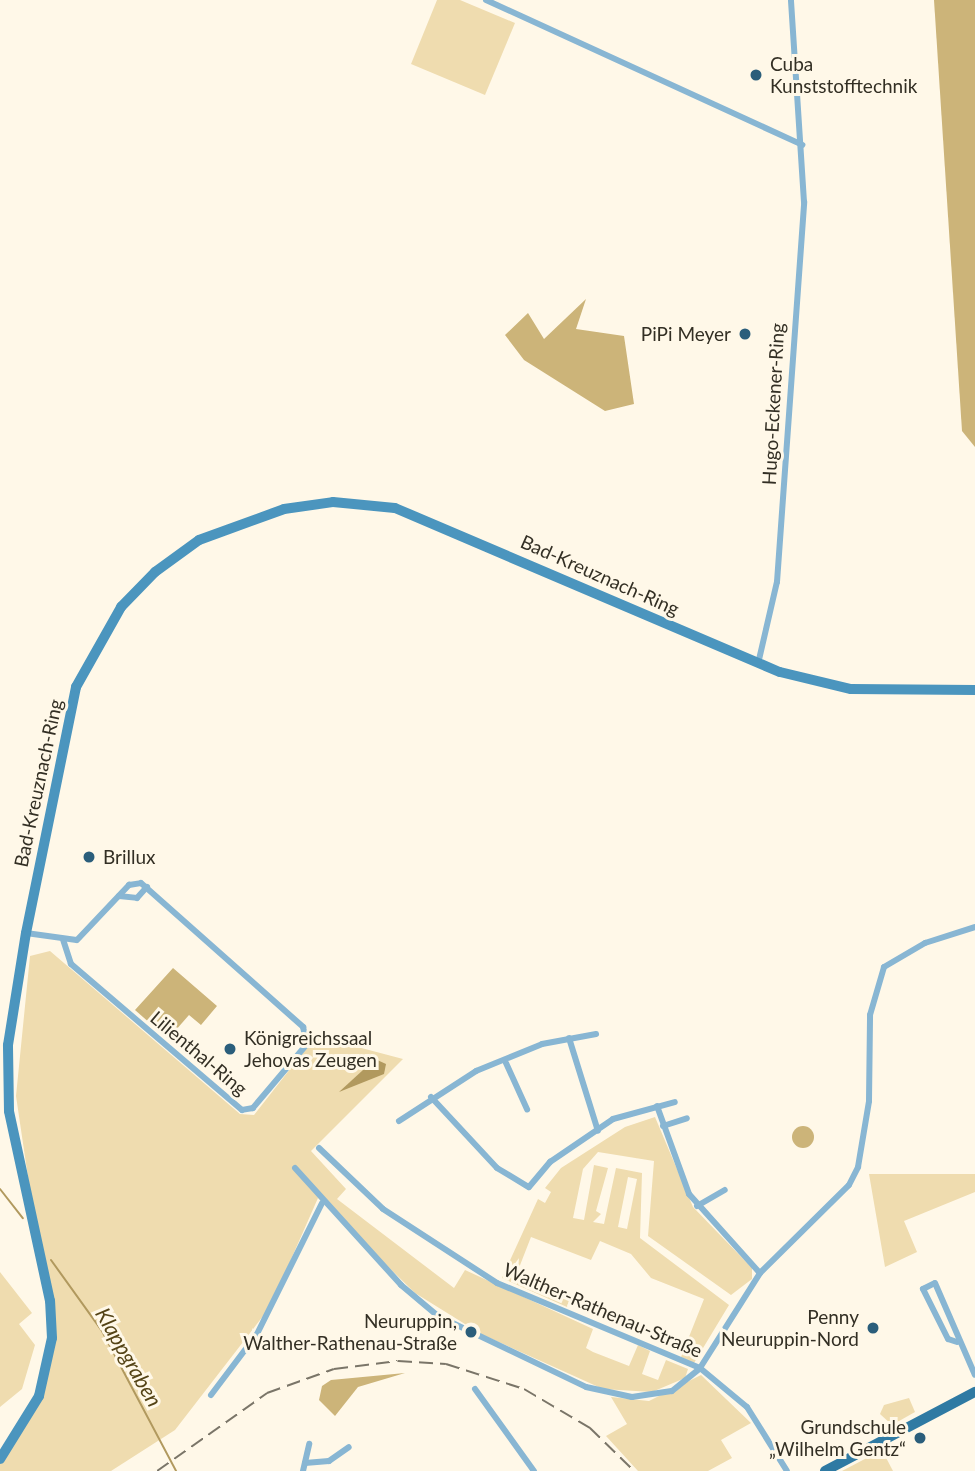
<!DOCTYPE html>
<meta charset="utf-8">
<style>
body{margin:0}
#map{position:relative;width:975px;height:1471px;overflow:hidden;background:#fff8e8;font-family:Lato,sans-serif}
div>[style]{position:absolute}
.green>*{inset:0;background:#efdcaf}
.forest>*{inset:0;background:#ccb479}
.round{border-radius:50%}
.water>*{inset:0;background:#b1995e}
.stream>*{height:2px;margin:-1px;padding:0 1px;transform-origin:1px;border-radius:1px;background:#b1995e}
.street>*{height:6px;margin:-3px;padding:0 3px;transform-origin:3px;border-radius:3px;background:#88b6d3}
.secondary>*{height:10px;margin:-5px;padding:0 5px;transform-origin:5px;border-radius:5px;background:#4b95be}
.primary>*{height:10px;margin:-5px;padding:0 5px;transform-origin:5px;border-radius:5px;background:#2f7aa3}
.rail>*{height:2px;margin-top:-1px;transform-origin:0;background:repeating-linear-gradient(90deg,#7a7568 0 14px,transparent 0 21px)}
.dots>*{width:19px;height:19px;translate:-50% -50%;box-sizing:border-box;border:4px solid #fff8e8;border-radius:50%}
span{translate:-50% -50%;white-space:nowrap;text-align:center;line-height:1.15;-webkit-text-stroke:6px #fff8e8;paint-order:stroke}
.poi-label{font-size:19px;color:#332f24}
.left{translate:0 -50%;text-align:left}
.right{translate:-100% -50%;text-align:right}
.street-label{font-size:19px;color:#332f24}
.water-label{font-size:21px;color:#544315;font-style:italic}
</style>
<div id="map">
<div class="green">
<div style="clip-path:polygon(437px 0,460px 0,515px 23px,485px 95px,411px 64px)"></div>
<div style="clip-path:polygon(50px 951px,240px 1114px,254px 1115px,316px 1036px,403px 1059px,311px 1151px,346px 1189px,337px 1199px,454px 1288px,465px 1270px,593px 1329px,586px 1348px,593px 1352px,629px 1366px,638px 1345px,650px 1351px,642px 1374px,658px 1380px,666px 1360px,688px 1369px,685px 1378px,652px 1392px,603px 1389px,481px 1334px,415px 1293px,318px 1198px,270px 1307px,175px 1430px,111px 1471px,0 1471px,0 1460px,31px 1417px,53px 1346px,16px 1096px,30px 956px)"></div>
<div style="clip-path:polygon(evenodd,655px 1117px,693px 1207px,752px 1268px,752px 1279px,731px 1295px,648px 1236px,654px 1161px,598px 1152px,583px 1169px,573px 1218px,584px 1220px,594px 1165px,608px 1168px,596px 1211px,601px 1214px,593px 1222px,604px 1224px,616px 1168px,642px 1173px,640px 1238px,729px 1305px,694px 1363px,681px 1357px,704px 1299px,651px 1278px,631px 1254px,600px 1241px,591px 1260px,531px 1237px,517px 1273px,571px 1294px,567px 1307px,502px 1278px,538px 1199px,545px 1203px,551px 1192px,545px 1188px,561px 1168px,625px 1127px,655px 1117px,628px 1177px,637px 1179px,627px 1229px,618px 1227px,628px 1177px)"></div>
<div style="clip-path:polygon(869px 1174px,975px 1174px,975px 1192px,904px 1221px,917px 1252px,885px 1267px)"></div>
<div style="clip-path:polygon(0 1272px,32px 1313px,19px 1324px,35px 1345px,22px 1389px,0 1407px)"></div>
<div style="clip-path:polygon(701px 1375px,751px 1423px,721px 1440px,732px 1458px,708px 1471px,638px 1471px,606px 1436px,627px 1424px,611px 1397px,649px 1401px)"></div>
<div style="clip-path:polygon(909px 1398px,915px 1412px,892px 1425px,880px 1414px,884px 1405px)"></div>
<div style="clip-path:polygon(882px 1450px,893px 1471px,842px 1471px)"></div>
</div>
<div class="forest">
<div style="clip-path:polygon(934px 0,975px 0,975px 447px,962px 431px)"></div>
<div style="clip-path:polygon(586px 299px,576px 329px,624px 336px,634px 404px,605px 411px,524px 360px,505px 335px,528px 313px,544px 339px)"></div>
<div style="clip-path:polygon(173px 968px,217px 1006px,201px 1025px,189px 1015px,168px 1039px,135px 1010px)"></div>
<div class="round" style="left:792px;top:1126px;width:22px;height:22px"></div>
<div style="clip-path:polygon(405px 1373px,358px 1387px,335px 1416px,319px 1400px,322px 1386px,331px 1380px)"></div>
</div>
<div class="water">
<div style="clip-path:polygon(375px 1059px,386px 1064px,384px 1074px,339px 1092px)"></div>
</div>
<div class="stream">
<div style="left:0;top:1189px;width:37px;rotate:52deg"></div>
<div style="left:51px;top:1260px;width:87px;rotate:54.3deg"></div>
<div style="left:102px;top:1331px;width:158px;rotate:62.1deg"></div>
</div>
<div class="street">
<div style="left:486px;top:0;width:348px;rotate:24.6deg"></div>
<div style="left:758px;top:664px;width:84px;rotate:-77deg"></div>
<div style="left:777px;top:582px;width:381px;rotate:-85.9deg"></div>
<div style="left:804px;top:202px;width:202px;rotate:-93.7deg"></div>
<div style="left:119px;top:896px;width:18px;rotate:6deg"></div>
<div style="left:137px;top:898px;width:15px;rotate:-48deg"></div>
<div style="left:26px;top:933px;width:51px;rotate:7.8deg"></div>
<div style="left:77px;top:940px;width:76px;rotate:-46.6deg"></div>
<div style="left:129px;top:885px;width:12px;rotate:-9deg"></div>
<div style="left:141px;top:883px;width:217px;rotate:41.6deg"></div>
<div style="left:303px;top:1027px;width:17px;rotate:77deg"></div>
<div style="left:307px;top:1044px;width:84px;rotate:130.2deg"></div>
<div style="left:253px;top:1108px;width:11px;rotate:170deg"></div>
<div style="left:242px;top:1110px;width:225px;rotate:-139.5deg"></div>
<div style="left:71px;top:964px;width:25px;rotate:-108deg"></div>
<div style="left:569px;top:1038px;width:97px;rotate:72.7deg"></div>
<div style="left:506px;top:1063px;width:51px;rotate:65.5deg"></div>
<div style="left:431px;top:1097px;width:97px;rotate:47.1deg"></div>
<div style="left:497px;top:1168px;width:37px;rotate:31deg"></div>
<div style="left:529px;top:1187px;width:33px;rotate:-50deg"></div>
<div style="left:550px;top:1162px;width:76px;rotate:-34.3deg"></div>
<div style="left:613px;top:1119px;width:64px;rotate:-15.3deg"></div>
<div style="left:657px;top:1106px;width:94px;rotate:70deg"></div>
<div style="left:689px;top:1194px;width:106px;rotate:48.1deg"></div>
<div style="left:399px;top:1121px;width:92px;rotate:-33deg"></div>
<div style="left:476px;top:1071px;width:71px;rotate:-22.2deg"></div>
<div style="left:542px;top:1044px;width:55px;rotate:-10.5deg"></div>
<div style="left:663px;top:1126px;width:25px;rotate:-18deg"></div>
<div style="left:319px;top:1148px;width:88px;rotate:43.6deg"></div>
<div style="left:383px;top:1209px;width:136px;rotate:33deg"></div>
<div style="left:497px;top:1283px;width:220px;rotate:22.7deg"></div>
<div style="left:700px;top:1368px;width:61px;rotate:39.7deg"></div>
<div style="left:747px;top:1407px;width:75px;rotate:58deg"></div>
<div style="left:295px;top:1168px;width:158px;rotate:47.8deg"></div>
<div style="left:401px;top:1285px;width:48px;rotate:40deg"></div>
<div style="left:438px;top:1316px;width:164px;rotate:25.6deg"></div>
<div style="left:586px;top:1387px;width:47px;rotate:12.3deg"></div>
<div style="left:632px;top:1397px;width:40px;rotate:-8.5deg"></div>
<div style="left:672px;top:1391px;width:36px;rotate:-39deg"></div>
<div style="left:700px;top:1368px;width:112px;rotate:-57.7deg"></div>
<div style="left:760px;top:1273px;width:125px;rotate:-44.7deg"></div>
<div style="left:849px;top:1185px;width:20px;rotate:-63deg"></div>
<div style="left:858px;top:1167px;width:67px;rotate:-80.5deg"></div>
<div style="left:869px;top:1101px;width:86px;rotate:-89.3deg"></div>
<div style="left:870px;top:1015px;width:50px;rotate:-73.7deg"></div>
<div style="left:884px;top:967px;width:48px;rotate:-30.3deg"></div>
<div style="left:925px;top:943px;width:52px;rotate:-17.7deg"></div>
<div style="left:697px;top:1206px;width:32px;rotate:-30deg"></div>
<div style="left:957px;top:1342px;width:9px;rotate:-162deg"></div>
<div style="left:948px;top:1339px;width:56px;rotate:-116.6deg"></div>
<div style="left:923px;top:1289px;width:13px;rotate:-27deg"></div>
<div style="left:935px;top:1283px;width:100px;rotate:66.5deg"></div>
<div style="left:475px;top:1389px;width:101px;rotate:54.3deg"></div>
<div style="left:211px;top:1395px;width:76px;rotate:-53deg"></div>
<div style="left:257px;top:1334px;width:146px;rotate:-63.6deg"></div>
<div style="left:305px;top:1463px;width:24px;rotate:-5deg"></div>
<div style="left:329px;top:1461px;width:24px;rotate:-35deg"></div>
<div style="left:303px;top:1471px;width:28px;rotate:-77deg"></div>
</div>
<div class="secondary">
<div style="left:0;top:1459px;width:74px;rotate:-58.2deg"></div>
<div style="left:39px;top:1396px;width:59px;rotate:-77.4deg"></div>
<div style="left:52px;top:1338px;width:37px;rotate:-93deg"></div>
<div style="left:50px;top:1301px;width:194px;rotate:-102.2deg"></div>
<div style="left:9px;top:1111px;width:66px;rotate:-90.9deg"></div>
<div style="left:8px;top:1045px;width:113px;rotate:-80.9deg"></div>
<div style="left:26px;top:933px;width:251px;rotate:-78.5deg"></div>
<div style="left:76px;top:687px;width:92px;rotate:-60.6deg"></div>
<div style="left:121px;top:607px;width:49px;rotate:-45.8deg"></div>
<div style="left:155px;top:572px;width:54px;rotate:-36deg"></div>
<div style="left:199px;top:540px;width:90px;rotate:-20deg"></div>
<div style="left:284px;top:509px;width:49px;rotate:-8.1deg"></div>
<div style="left:333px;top:502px;width:62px;rotate:5.5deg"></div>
<div style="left:395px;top:508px;width:418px;rotate:23.1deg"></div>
<div style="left:780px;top:672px;width:73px;rotate:13.5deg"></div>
<div style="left:851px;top:689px;width:124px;rotate:0.5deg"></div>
</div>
<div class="primary">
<div style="left:825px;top:1471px;width:170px;rotate:-27.8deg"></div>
</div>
<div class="rail">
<div style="left:157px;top:1471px;width:135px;rotate:-35.3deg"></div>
<div style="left:267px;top:1393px;width:71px;rotate:-19.7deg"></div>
<div style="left:334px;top:1369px;width:64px;rotate:-7.1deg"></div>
<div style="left:398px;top:1361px;width:48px;rotate:3.6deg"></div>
<div style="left:446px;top:1364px;width:82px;rotate:17.8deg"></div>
<div style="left:524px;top:1389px;width:77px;rotate:30.6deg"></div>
<div style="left:590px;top:1428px;width:62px;rotate:44.3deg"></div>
</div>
<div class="dots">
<div style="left:756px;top:75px;background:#2b5e7b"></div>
<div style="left:745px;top:334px;background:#2b5e7b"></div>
<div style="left:89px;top:857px;background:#2b5e7b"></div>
<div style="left:230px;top:1049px;background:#2b5e7b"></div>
<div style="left:873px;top:1328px;background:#2b5e7b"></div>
<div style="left:471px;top:1332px;background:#2b5e7b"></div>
<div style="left:920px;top:1438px;background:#2b5e7b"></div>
</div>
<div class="poi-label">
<span class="left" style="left:770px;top:75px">Cuba<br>Kunststofftechnik</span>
<span class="right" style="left:731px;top:334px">PiPi Meyer</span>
<span class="left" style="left:103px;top:857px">Brillux</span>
<span class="left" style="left:244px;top:1049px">Königreichssaal<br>Jehovas Zeugen</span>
<span class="right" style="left:859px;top:1328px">Penny<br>Neuruppin-Nord</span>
<span class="right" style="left:457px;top:1332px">Neuruppin,<br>Walther-Rathenau-Straße</span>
<span class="right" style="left:906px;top:1438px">Grundschule<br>„Wilhelm Gentz“</span>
</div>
<div class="street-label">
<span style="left:773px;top:404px;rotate:-87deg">Hugo-Eckener-Ring</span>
<span style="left:600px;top:575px;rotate:24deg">Bad-Kreuznach-Ring</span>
<span style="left:38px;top:783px;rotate:-78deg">Bad-Kreuznach-Ring</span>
<span style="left:199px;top:1053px;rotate:40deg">Lilienthal-Ring</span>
<span style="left:603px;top:1310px;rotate:23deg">Walther-Rathenau-Straße</span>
</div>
<div class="water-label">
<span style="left:129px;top:1357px;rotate:60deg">Klappgraben</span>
</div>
</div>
